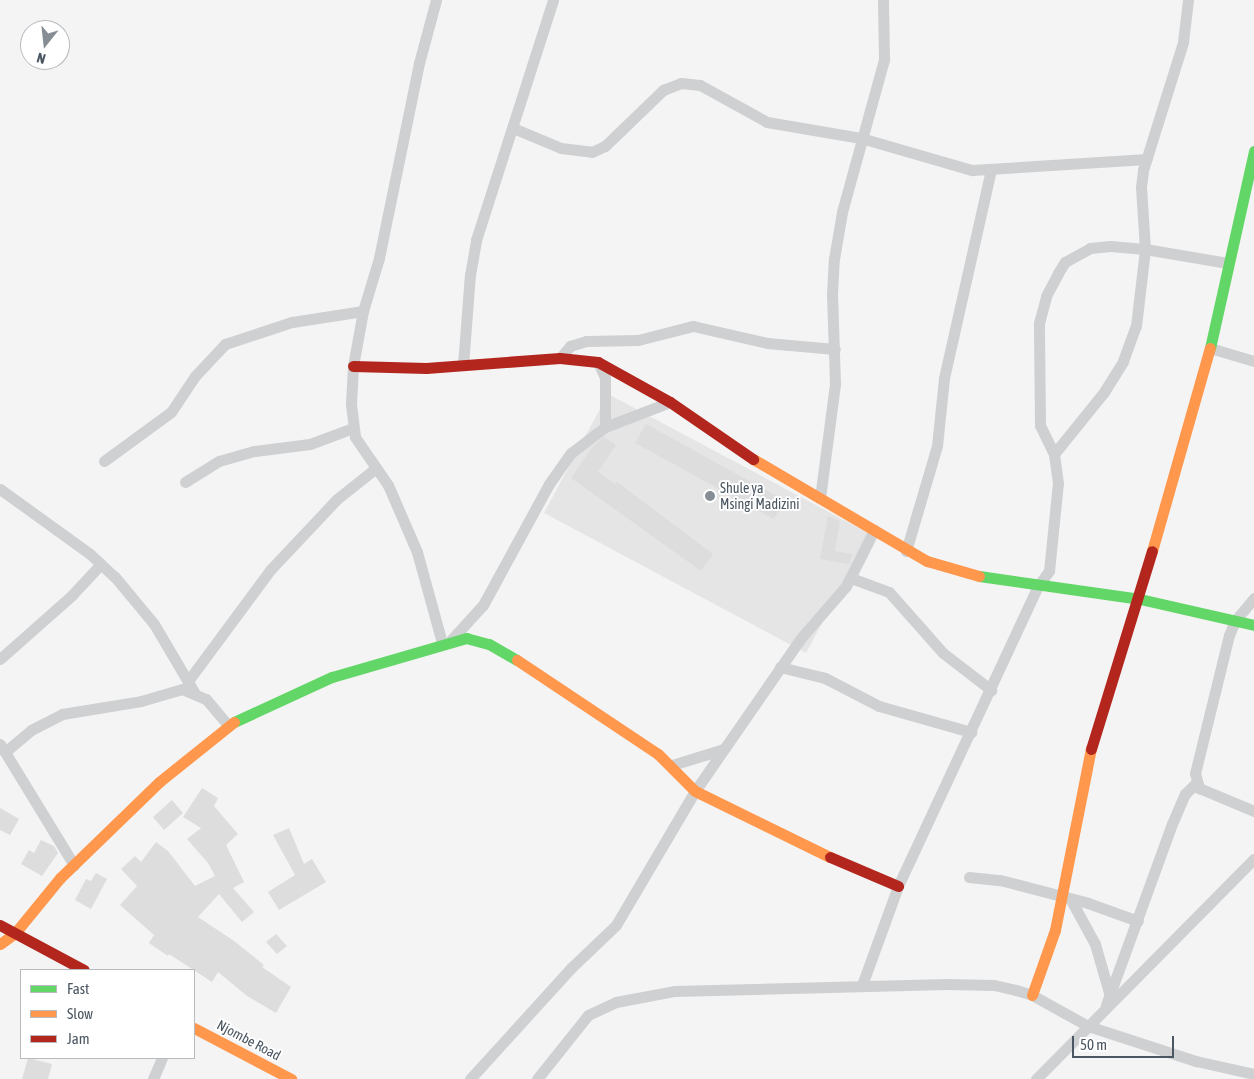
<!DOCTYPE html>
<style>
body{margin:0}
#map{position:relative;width:1254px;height:1079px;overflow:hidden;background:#f4f4f4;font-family:"Asap Condensed",sans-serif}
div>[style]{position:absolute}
.education>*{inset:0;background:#e6e5e6}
.building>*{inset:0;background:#ddddde}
.street>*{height:11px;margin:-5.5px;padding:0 5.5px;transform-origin:5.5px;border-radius:5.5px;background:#ced0d2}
.fast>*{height:11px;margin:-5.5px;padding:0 5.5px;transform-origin:5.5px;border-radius:5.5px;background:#63d668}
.slow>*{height:11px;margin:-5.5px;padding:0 5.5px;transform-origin:5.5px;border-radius:5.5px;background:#ff974d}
.jam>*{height:11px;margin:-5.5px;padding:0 5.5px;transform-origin:5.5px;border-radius:5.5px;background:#b3261e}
.dots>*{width:14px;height:14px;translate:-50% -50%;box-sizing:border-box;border:2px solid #fff;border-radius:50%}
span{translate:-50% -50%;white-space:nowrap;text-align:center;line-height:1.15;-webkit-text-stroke:4px #fff;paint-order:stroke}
.poi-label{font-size:14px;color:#4a5661}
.left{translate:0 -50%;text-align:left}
.street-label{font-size:14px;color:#4a5661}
.legend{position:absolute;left:20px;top:969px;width:175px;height:90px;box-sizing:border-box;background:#fff;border:1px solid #b7bbc0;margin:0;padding:6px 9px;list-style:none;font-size:15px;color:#4a5661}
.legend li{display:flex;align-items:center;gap:10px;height:25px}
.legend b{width:25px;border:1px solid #b7bbc0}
.north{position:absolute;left:20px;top:20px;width:50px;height:50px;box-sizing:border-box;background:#fff;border:1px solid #b7bbc0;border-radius:50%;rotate:196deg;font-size:14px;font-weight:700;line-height:20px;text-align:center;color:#4a5661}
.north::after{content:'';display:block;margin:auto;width:18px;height:22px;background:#868d94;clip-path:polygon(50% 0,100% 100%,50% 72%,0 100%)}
.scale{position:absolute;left:1072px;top:1036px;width:102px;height:22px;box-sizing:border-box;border:2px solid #4a5661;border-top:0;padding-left:6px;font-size:15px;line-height:18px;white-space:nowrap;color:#4a5661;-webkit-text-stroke:4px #fff;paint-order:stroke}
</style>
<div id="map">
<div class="education">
<div style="clip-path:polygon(608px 394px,870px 534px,806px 653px,544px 513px)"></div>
</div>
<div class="building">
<div style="clip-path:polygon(646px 424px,784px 500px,774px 519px,635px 443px)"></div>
<div style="clip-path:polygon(604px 437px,616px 445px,598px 472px,615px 484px,617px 482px,713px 554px,701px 571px,571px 478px,593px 446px)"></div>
<div style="clip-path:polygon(828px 516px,840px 521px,835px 551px,853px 554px,849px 564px,820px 559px)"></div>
<div style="clip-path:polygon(202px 788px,218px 798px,214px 806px,238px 834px,226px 845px,244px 882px,233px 888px,254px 912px,242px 922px,219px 894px,198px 917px,234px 941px,264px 965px,262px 967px,291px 987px,276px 1013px,247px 996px,218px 972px,212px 982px,169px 954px,168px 956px,149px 943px,154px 935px,120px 905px,137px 886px,121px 869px,135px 856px,141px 862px,156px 842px,168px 851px,195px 886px,215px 876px,208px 863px,187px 839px,201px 828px,183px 817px)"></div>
<div style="clip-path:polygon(172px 800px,183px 813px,164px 830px,153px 817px)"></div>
<div style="clip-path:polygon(0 808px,19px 819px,10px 835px,0 830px)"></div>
<div style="clip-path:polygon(289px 828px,304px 864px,312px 859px,326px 882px,279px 910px,268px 892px,295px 875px,273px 835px)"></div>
<div style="clip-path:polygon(41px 840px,54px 846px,58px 853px,42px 876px,21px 864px,29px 850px,34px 853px)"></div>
<div style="clip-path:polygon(96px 873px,107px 879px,91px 909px,75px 900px,86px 879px,91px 881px)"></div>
<div style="clip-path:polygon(276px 934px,287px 946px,277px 954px,266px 942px)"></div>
<div style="clip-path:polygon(28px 1058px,52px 1064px,48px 1079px,22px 1079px)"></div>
</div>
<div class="street">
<div style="left:436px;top:0;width:65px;rotate:105.1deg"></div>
<div style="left:419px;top:63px;width:199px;rotate:101.6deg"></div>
<div style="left:379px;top:258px;width:55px;rotate:106.8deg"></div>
<div style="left:363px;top:311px;width:56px;rotate:100.3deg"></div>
<div style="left:353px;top:366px;width:38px;rotate:93deg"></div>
<div style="left:351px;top:404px;width:33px;rotate:83deg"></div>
<div style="left:355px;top:437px;width:58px;rotate:55.5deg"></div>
<div style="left:388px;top:485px;width:73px;rotate:66.6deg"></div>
<div style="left:417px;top:552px;width:94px;rotate:74.6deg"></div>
<div style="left:513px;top:128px;width:52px;rotate:22.6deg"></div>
<div style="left:561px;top:148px;width:31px;rotate:7deg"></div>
<div style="left:592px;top:152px;width:14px;rotate:-25deg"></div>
<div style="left:605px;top:146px;width:81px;rotate:-44deg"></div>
<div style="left:663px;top:90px;width:19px;rotate:-21deg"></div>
<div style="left:681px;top:83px;width:19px;rotate:6deg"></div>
<div style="left:700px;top:85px;width:77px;rotate:28.9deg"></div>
<div style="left:767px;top:122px;width:95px;rotate:9.7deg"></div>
<div style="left:861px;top:138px;width:116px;rotate:16.1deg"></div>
<div style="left:972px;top:170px;width:175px;rotate:-3.6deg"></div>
<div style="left:1210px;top:348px;width:46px;rotate:16.5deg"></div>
<div style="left:560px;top:358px;width:16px;rotate:-50deg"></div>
<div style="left:570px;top:346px;width:17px;rotate:-17deg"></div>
<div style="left:586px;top:341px;width:52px;rotate:-1.1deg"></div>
<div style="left:638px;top:340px;width:57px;rotate:-14.3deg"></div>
<div style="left:693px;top:326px;width:76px;rotate:12.9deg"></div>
<div style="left:767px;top:343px;width:68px;rotate:5deg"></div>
<div style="left:598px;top:362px;width:17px;rotate:66deg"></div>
<div style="left:605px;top:378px;width:49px;rotate:90deg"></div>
<div style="left:463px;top:365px;width:90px;rotate:-85.6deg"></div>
<div style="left:470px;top:275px;width:36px;rotate:-80deg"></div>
<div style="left:476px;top:240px;width:252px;rotate:-72.2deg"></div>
<div style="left:1054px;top:454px;width:80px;rotate:-51.1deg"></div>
<div style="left:1104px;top:392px;width:36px;rotate:-58deg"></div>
<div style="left:1123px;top:361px;width:37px;rotate:-70deg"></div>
<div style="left:1136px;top:326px;width:78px;rotate:-83.3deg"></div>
<div style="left:1145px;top:249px;width:62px;rotate:-93.7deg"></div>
<div style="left:1141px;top:187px;width:17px;rotate:-83deg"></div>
<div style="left:1143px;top:170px;width:134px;rotate:-72.6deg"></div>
<div style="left:1183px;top:42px;width:42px;rotate:-83.2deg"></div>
<div style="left:104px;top:461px;width:83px;rotate:-36.2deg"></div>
<div style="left:171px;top:412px;width:43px;rotate:-56.3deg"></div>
<div style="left:195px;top:376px;width:44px;rotate:-46.8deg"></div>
<div style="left:225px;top:344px;width:71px;rotate:-18.2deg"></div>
<div style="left:292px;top:322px;width:72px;rotate:-8.8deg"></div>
<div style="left:185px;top:482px;width:40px;rotate:-32deg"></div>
<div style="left:219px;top:461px;width:37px;rotate:-16deg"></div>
<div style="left:255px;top:451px;width:55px;rotate:-7.3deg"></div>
<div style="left:310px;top:444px;width:46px;rotate:-20.4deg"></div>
<div style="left:0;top:489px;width:111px;rotate:35.8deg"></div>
<div style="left:90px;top:554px;width:34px;rotate:43deg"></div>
<div style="left:115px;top:577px;width:61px;rotate:50.3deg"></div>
<div style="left:154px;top:624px;width:79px;rotate:59.5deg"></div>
<div style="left:820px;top:498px;width:115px;rotate:-82.5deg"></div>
<div style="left:835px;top:384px;width:90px;rotate:-91.9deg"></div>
<div style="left:832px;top:294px;width:35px;rotate:-87deg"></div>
<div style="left:834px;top:259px;width:48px;rotate:-80.3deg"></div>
<div style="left:842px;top:212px;width:159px;rotate:-74.6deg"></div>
<div style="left:884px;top:59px;width:59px;rotate:-91deg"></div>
<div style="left:906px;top:551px;width:109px;rotate:-73.6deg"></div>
<div style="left:937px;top:446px;width:68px;rotate:-84.1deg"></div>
<div style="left:944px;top:378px;width:213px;rotate:-77.3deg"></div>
<div style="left:851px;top:578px;width:40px;rotate:20.2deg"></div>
<div style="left:889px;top:592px;width:81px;rotate:48.5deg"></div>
<div style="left:943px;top:653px;width:61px;rotate:37.6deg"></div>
<div style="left:1254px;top:598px;width:30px;rotate:130deg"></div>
<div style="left:1235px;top:621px;width:15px;rotate:113deg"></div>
<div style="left:1229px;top:635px;width:142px;rotate:103.8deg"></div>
<div style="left:1195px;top:773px;width:16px;rotate:75deg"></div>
<div style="left:1199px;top:788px;width:60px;rotate:22.7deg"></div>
<div style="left:451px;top:640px;width:47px;rotate:-47.6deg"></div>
<div style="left:483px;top:605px;width:138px;rotate:-61.4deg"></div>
<div style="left:549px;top:484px;width:38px;rotate:-55deg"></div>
<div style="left:571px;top:453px;width:43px;rotate:-37.4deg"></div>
<div style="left:605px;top:427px;width:70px;rotate:-21deg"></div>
<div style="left:0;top:659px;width:96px;rotate:-41.6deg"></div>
<div style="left:72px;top:595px;width:42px;rotate:-46.9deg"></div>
<div style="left:780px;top:667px;width:46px;rotate:13.7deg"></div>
<div style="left:825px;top:678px;width:61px;rotate:27.4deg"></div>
<div style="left:879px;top:706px;width:96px;rotate:15.8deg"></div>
<div style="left:188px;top:681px;width:139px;rotate:-53.5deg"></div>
<div style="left:271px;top:569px;width:96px;rotate:-46.7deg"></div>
<div style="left:337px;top:499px;width:50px;rotate:-38.5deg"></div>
<div style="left:0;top:744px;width:142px;rotate:58.6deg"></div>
<div style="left:5px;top:752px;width:34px;rotate:-40deg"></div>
<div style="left:31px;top:730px;width:35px;rotate:-27deg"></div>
<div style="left:62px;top:714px;width:80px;rotate:-9.3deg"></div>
<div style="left:141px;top:701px;width:43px;rotate:-16.3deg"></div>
<div style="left:182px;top:689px;width:26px;rotate:23deg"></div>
<div style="left:206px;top:699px;width:34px;rotate:50deg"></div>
<div style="left:672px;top:765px;width:54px;rotate:-17.1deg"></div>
<div style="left:969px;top:877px;width:31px;rotate:6deg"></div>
<div style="left:1000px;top:880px;width:91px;rotate:14.6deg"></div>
<div style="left:1088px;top:903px;width:53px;rotate:19.8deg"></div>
<div style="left:1071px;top:900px;width:50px;rotate:61.4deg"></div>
<div style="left:1095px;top:944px;width:54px;rotate:73.9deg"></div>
<div style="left:862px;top:985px;width:105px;rotate:-70deg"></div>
<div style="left:898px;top:886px;width:331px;rotate:-65deg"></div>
<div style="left:1038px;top:586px;width:19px;rotate:-54deg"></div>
<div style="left:1049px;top:571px;width:88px;rotate:-84.2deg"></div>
<div style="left:1058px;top:483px;width:29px;rotate:-98deg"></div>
<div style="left:1054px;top:454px;width:32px;rotate:-116deg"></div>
<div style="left:1040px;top:425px;width:102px;rotate:-90.6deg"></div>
<div style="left:1039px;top:323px;width:28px;rotate:-75deg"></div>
<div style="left:1046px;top:296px;width:26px;rotate:-62deg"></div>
<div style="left:1058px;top:273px;width:13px;rotate:-58deg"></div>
<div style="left:1065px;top:262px;width:29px;rotate:-29deg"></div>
<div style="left:1090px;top:248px;width:20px;rotate:-6deg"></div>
<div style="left:1110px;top:246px;width:35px;rotate:5deg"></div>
<div style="left:1145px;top:249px;width:84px;rotate:9.6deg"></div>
<div style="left:1106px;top:1005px;width:193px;rotate:-70deg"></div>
<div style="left:1172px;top:824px;width:33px;rotate:-67deg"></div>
<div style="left:1185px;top:794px;width:16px;rotate:-45deg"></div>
<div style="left:153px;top:1079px;width:23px;rotate:-67deg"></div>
<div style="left:470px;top:1079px;width:150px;rotate:-47.7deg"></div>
<div style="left:571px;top:968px;width:62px;rotate:-43.7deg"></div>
<div style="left:616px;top:925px;width:156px;rotate:-59.5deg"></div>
<div style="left:695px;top:791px;width:186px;rotate:-55.3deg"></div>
<div style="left:801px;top:638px;width:69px;rotate:-49.1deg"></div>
<div style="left:846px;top:586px;width:63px;rotate:-63.4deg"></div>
<div style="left:537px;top:1079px;width:82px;rotate:-51.4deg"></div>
<div style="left:588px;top:1015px;width:31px;rotate:-25deg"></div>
<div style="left:616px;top:1002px;width:60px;rotate:-10.6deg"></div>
<div style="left:675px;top:991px;width:272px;rotate:-1.5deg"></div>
<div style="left:947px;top:984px;width:47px;rotate:1.2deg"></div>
<div style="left:994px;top:985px;width:23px;rotate:13deg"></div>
<div style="left:1016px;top:990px;width:17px;rotate:17deg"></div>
<div style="left:1032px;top:995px;width:64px;rotate:29deg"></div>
<div style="left:1088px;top:1026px;width:114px;rotate:18deg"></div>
<div style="left:1196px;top:1061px;width:59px;rotate:12.6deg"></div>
<div style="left:1036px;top:1079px;width:310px;rotate:-45.3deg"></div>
</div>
<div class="fast">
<div style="left:1210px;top:348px;width:202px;rotate:-77.4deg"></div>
<div style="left:979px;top:576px;width:163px;rotate:8.1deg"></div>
<div style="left:1140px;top:599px;width:117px;rotate:12.8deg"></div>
<div style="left:234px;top:722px;width:108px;rotate:-24.7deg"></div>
<div style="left:332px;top:677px;width:140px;rotate:-16.2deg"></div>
<div style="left:466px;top:638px;width:24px;rotate:15deg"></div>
<div style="left:489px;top:644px;width:32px;rotate:30deg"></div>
</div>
<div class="slow">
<div style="left:753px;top:459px;width:202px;rotate:30.4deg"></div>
<div style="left:927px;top:561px;width:54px;rotate:16.1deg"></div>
<div style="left:1152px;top:551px;width:211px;rotate:-74.1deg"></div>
<div style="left:517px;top:660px;width:169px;rotate:33.7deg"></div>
<div style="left:658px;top:754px;width:52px;rotate:45deg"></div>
<div style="left:695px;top:791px;width:150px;rotate:26.1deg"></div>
<div style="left:0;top:944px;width:19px;rotate:-36deg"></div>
<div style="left:15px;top:933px;width:71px;rotate:-50.7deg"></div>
<div style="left:60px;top:878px;width:138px;rotate:-44.1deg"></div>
<div style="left:159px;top:782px;width:96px;rotate:-38.7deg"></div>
<div style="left:1032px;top:995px;width:69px;rotate:-70.5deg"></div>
<div style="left:1055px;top:930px;width:185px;rotate:-78.8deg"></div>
<div style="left:194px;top:1028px;width:110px;rotate:27.7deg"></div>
</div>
<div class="jam">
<div style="left:353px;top:366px;width:73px;rotate:1.6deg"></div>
<div style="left:426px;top:368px;width:134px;rotate:-4.3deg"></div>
<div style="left:560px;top:358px;width:38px;rotate:6deg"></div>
<div style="left:598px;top:362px;width:82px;rotate:29.1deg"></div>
<div style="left:670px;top:402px;width:101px;rotate:34.5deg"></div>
<div style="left:1091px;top:749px;width:207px;rotate:-72.9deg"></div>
<div style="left:830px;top:857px;width:74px;rotate:23.1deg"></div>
<div style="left:0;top:925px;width:95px;rotate:28.2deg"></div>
</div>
<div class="dots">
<div style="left:710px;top:496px;background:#868d94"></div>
</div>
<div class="poi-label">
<span class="left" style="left:720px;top:496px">Shule ya<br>Msingi Madizini</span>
</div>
<div class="street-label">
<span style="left:249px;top:1040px;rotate:28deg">Njombe Road</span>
</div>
<ul class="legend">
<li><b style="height:6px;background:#63d668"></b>Fast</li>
<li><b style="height:6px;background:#ff974d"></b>Slow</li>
<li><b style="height:6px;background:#b3261e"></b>Jam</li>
</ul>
<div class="north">N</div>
<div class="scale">50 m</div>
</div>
